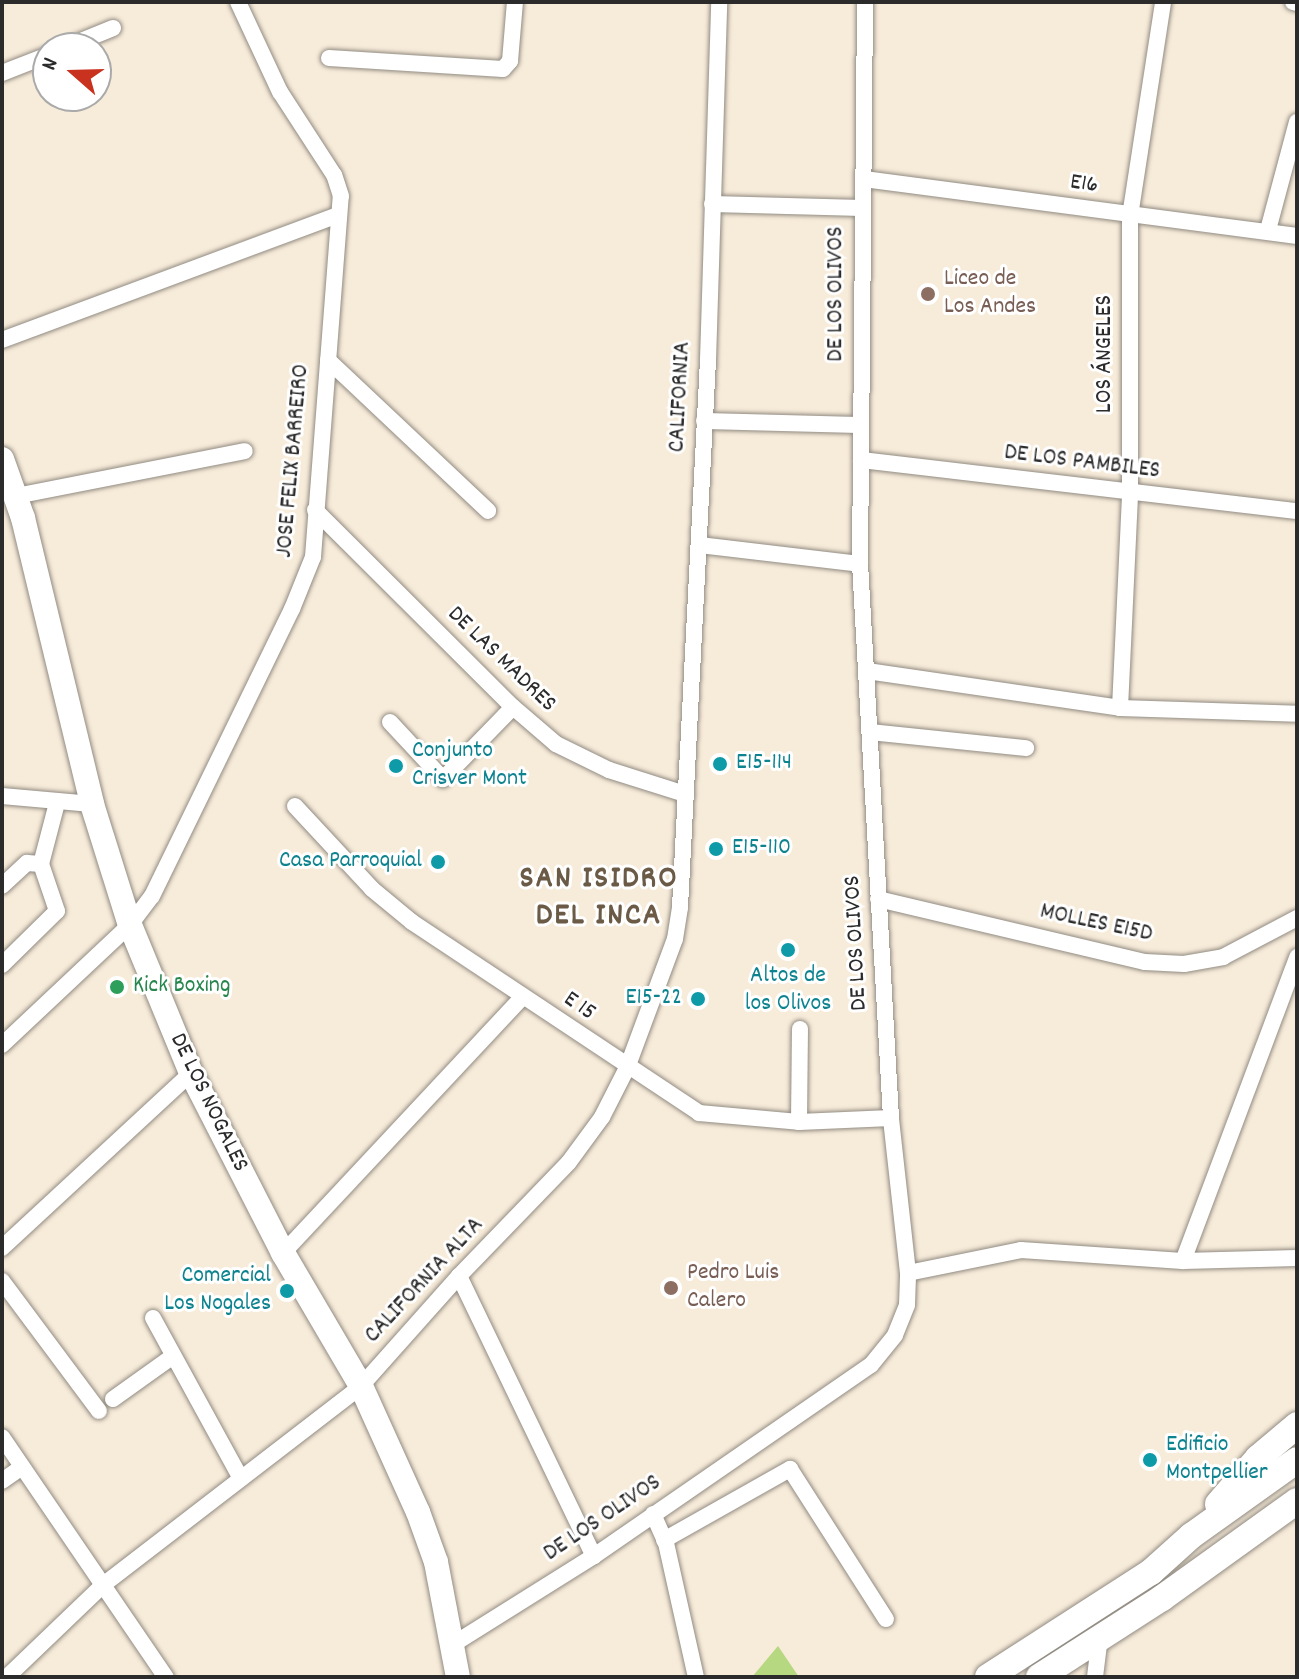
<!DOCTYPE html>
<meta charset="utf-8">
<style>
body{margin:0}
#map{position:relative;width:1299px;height:1679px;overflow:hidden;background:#f7ebd9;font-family:Dekko,sans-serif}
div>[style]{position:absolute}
.green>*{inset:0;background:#b5d880}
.roads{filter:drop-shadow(0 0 2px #918b82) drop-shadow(0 0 2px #918b82)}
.street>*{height:16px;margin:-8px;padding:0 8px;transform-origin:8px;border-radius:8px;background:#fff}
.secondary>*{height:24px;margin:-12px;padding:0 12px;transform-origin:12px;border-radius:12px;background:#fff}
.primary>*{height:26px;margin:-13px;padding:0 13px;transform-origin:13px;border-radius:13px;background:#fff}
.dots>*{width:22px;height:22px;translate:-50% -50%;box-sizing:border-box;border:4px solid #fff;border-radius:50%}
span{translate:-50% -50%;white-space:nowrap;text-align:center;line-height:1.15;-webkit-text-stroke:6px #fff;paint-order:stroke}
.street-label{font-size:24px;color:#2b2b2b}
.education-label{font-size:24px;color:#785e54}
.left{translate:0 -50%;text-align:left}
.culture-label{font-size:24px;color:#0d838f}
.right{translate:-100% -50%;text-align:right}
.leisure-label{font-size:24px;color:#27864d}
.district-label{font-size:32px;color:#6a5a46;font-weight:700;letter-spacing:2px}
.frame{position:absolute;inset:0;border:4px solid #2b2b2b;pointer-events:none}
.north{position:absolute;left:32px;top:32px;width:80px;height:80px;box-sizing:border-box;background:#fff;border:2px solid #aaa;border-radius:50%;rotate:290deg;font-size:22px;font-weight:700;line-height:32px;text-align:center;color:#2b2b2b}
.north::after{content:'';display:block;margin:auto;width:28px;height:36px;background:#c8321e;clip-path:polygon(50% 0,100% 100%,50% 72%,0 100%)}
</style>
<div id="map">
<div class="green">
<div style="clip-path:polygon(778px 1646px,799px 1677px,752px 1677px)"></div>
</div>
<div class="roads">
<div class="street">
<div style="left:1293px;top:2px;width:4px;rotate:14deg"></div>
<div style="left:64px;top:48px;width:53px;rotate:-22.2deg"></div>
<div style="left:329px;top:58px;width:174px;rotate:3.6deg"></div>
<div style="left:503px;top:69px;width:11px;rotate:-49deg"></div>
<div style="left:510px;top:61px;width:59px;rotate:-85.2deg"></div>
<div style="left:2px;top:73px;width:49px;rotate:-21.4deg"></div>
<div style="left:864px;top:179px;width:437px;rotate:7.5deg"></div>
<div style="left:712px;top:204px;width:150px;rotate:1.5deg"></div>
<div style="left:1268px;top:230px;width:112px;rotate:-75deg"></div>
<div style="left:2px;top:340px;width:359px;rotate:-20.4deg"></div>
<div style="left:328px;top:360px;width:220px;rotate:43.3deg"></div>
<div style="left:704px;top:421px;width:156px;rotate:1.5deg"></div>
<div style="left:861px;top:460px;width:439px;rotate:6.7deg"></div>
<div style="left:16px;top:496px;width:233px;rotate:-11.1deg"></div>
<div style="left:315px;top:510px;width:279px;rotate:44.9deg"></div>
<div style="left:513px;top:707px;width:57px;rotate:40.7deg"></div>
<div style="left:556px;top:744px;width:59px;rotate:26.1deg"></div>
<div style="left:609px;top:770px;width:80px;rotate:17.5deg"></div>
<div style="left:699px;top:545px;width:162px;rotate:6.7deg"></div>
<div style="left:867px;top:671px;width:256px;rotate:8.3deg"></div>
<div style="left:1120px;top:708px;width:177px;rotate:1.9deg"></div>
<div style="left:1120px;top:708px;width:215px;rotate:-87.3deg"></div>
<div style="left:1130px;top:493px;width:277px;rotate:-90deg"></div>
<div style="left:1130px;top:216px;width:217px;rotate:-81.2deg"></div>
<div style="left:390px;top:722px;width:78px;rotate:47.1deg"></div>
<div style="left:443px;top:779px;width:100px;rotate:-45.8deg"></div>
<div style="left:870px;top:732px;width:157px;rotate:5.9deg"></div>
<div style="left:2px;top:796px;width:90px;rotate:5.1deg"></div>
<div style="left:295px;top:806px;width:113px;rotate:47.1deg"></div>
<div style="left:372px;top:889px;width:52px;rotate:39.5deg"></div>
<div style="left:412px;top:922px;width:345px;rotate:33.6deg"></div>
<div style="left:699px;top:1113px;width:100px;rotate:5.1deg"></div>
<div style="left:799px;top:1122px;width:92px;rotate:-2.5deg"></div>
<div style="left:2px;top:886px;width:34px;rotate:-43deg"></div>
<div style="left:27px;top:863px;width:14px;rotate:4deg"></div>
<div style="left:878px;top:899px;width:274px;rotate:13.3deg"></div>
<div style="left:1145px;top:962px;width:39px;rotate:3deg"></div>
<div style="left:1184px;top:964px;width:40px;rotate:-10deg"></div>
<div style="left:1223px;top:957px;width:84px;rotate:-27.8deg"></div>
<div style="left:2px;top:965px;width:77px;rotate:-44.5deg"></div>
<div style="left:57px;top:911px;width:50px;rotate:-108.8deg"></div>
<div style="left:41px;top:864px;width:63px;rotate:-75.3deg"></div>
<div style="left:2px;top:1045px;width:175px;rotate:-43.2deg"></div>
<div style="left:130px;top:925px;width:36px;rotate:-53deg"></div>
<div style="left:152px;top:896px;width:319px;rotate:-64deg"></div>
<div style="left:292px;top:609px;width:56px;rotate:-68deg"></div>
<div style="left:313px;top:557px;width:362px;rotate:-85.6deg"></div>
<div style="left:341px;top:196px;width:22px;rotate:-108deg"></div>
<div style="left:334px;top:175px;width:99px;rotate:-123deg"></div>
<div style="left:280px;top:92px;width:99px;rotate:-115deg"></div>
<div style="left:799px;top:1122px;width:93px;rotate:-89.4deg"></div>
<div style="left:2px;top:1248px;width:258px;rotate:-42.8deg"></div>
<div style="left:283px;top:1253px;width:349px;rotate:-46.9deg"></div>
<div style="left:1183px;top:1261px;width:325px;rotate:-69.4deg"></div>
<div style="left:908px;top:1273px;width:115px;rotate:-11.5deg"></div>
<div style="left:1021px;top:1250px;width:162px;rotate:3.9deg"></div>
<div style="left:1183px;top:1261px;width:114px;rotate:-1.5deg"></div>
<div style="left:459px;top:1276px;width:311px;rotate:64.3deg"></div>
<div style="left:2px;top:1281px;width:162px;rotate:53.3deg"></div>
<div style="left:153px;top:1318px;width:183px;rotate:61.3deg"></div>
<div style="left:113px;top:1399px;width:74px;rotate:-35.6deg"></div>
<div style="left:2px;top:1437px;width:291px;rotate:55.7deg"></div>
<div style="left:2px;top:1481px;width:24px;rotate:-35deg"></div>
<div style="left:653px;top:1514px;width:32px;rotate:66deg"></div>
<div style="left:666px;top:1543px;width:137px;rotate:77.4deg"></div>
<div style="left:664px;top:1540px;width:145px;rotate:-29.4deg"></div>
<div style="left:790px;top:1469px;width:178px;rotate:57.4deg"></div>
<div style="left:452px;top:1645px;width:168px;rotate:-32.1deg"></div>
<div style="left:594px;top:1556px;width:336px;rotate:-34.6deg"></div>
<div style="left:871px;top:1365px;width:38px;rotate:-51deg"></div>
<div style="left:895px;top:1335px;width:32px;rotate:-68deg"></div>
<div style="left:907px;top:1305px;width:32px;rotate:-88deg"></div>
<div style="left:908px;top:1273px;width:156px;rotate:-96.3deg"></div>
<div style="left:891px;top:1118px;width:555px;rotate:-93.2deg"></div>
<div style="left:860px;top:564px;width:562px;rotate:-89.49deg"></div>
<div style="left:7px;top:1677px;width:133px;rotate:-43.8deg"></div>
<div style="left:103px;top:1585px;width:326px;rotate:-37.6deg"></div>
<div style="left:361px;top:1386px;width:147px;rotate:-48.3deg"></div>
<div style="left:459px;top:1276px;width:158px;rotate:-46deg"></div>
<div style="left:569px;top:1162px;width:56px;rotate:-53.7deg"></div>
<div style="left:602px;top:1117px;width:55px;rotate:-63deg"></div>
<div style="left:627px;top:1068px;width:138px;rotate:-69.6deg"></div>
<div style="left:675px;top:939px;width:32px;rotate:-81deg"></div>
<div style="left:680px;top:907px;width:548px;rotate:-87.07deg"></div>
<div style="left:708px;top:360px;width:358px;rotate:-88.2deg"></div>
<div style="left:1095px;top:1677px;width:39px;rotate:-83deg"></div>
</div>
<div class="secondary">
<div style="left:2px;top:459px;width:63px;rotate:70.4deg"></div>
<div style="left:23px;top:518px;width:294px;rotate:76.4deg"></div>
<div style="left:92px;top:804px;width:127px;rotate:72.6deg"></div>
<div style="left:130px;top:925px;width:160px;rotate:67.6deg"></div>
<div style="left:191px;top:1073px;width:202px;rotate:62.9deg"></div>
<div style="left:283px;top:1253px;width:154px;rotate:59.6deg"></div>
<div style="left:361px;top:1386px;width:138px;rotate:65.7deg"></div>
<div style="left:418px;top:1512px;width:53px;rotate:70.2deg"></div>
<div style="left:436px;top:1562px;width:117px;rotate:79.2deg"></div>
</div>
<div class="primary">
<div style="left:1218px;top:1504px;width:61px;rotate:-49deg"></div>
<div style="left:1258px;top:1458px;width:51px;rotate:-40.2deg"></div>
<div style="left:988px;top:1677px;width:194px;rotate:-32.8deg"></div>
<div style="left:1151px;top:1572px;width:54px;rotate:-42deg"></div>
<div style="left:1191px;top:1536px;width:130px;rotate:-35.6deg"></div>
<div style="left:1039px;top:1677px;width:146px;rotate:-32.7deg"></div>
<div style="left:1162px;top:1598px;width:166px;rotate:-35.7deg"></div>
</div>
</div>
<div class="dots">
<div style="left:928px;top:294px;background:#8d6e63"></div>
<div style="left:720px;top:764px;background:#0f9aa8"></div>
<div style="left:396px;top:766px;background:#0f9aa8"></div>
<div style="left:716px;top:849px;background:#0f9aa8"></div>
<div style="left:438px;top:862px;background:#0f9aa8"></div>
<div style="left:788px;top:950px;background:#0f9aa8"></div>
<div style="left:117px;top:987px;background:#2e9e5b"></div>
<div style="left:698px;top:999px;background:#0f9aa8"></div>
<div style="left:671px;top:1288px;background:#8d6e63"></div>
<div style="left:287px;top:1291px;background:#0f9aa8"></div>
<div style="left:1150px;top:1460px;background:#0f9aa8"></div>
</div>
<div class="street-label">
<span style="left:1084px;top:185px;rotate:8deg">E16</span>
<span style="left:837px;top:294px;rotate:-90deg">DE LOS OLIVOS</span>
<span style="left:1106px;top:354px;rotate:-90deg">LOS ÁNGELES</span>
<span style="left:681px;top:397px;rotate:-87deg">CALIFORNIA</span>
<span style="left:294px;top:461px;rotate:-85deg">JOSE FELIX BARREIRO</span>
<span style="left:1082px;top:463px;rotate:7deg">DE LOS PAMBILES</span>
<span style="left:501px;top:660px;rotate:44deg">DE LAS MADRES</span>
<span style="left:1096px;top:924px;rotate:12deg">MOLLES E15D</span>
<span style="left:857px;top:943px;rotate:-93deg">DE LOS OLIVOS</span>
<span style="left:579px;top:1007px;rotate:34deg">E 15</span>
<span style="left:208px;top:1103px;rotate:64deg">DE LOS NOGALES</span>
<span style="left:425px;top:1281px;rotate:-47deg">CALIFORNIA ALTA</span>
<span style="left:603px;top:1519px;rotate:-34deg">DE LOS OLIVOS</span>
</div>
<div class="education-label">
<span class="left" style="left:944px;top:294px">Liceo de<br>Los Andes</span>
<span class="left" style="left:687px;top:1288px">Pedro Luis<br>Calero</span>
</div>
<div class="culture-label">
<span class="left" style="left:412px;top:766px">Conjunto<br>Crisver Mont</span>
<span class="left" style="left:736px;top:764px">E15-114</span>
<span class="left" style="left:732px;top:849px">E15-110</span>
<span class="right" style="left:422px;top:862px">Casa Parroquial</span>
<span style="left:788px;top:991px">Altos de<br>los Olivos</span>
<span class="right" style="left:682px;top:999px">E15-22</span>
<span class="right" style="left:271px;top:1291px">Comercial<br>Los Nogales</span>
<span class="left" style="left:1166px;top:1460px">Edificio<br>Montpellier</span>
</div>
<div class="leisure-label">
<span class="left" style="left:133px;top:987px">Kick Boxing</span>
</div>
<div class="district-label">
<span style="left:599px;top:899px">SAN ISIDRO<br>DEL INCA</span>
</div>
<div class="frame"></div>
<div class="north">N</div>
</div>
